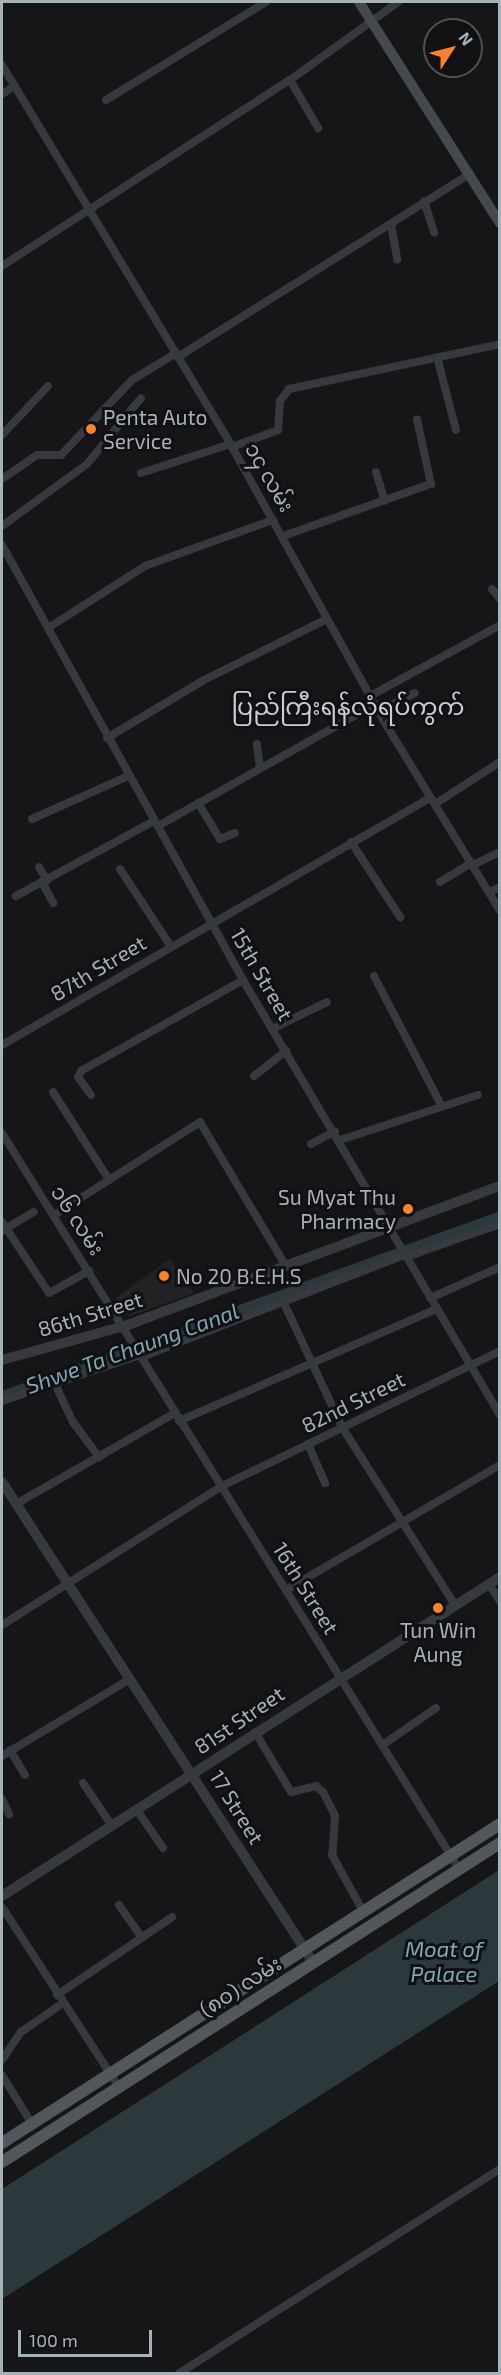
<!DOCTYPE html>
<meta charset="utf-8">
<style>
body{margin:0}
#map{position:relative;width:501px;height:2375px;overflow:hidden;background:#161618;font-family:"Exo 2","Noto Sans Myanmar",sans-serif}
div>[style]{position:absolute}
.built>*{inset:0;background:#222225}
.water>*{inset:0;background:#2b393c}
.canal>*{height:9px;margin:-4.5px;padding:0 4.5px;transform-origin:4.5px;border-radius:4.5px;background:#2b393c}
.minor>*{height:8px;margin:-4px;padding:0 4px;transform-origin:4px;border-radius:4px;background:#36393d}
.tertiary>*{height:10px;margin:-5px;padding:0 5px;transform-origin:5px;border-radius:5px;background:#36393d}
.secondary>*{height:10px;margin:-5px;padding:0 5px;transform-origin:5px;border-radius:5px;background:#44494d}
.primary>*{height:12px;margin:-6px;padding:0 6px;transform-origin:6px;border-radius:6px;background:#52575c}
.dots>*{width:16px;height:16px;translate:-50% -50%;box-sizing:border-box;border:3px solid #111113;border-radius:50%}
span{translate:-50% -50%;white-space:nowrap;text-align:center;line-height:1.15;-webkit-text-stroke:6px #111113;paint-order:stroke}
.poi-label{font-size:21px;color:#a7b1b8}
.left{translate:0 -50%;text-align:left}
.right{translate:-100% -50%;text-align:right}
.street-label{font-size:21px;color:#a7b1b8}
.water-label{font-size:22px;color:#7da8b4;font-style:italic}
.quarter-label{font-size:24px;color:#c8ced4}
.frame{position:absolute;inset:0;border:3px solid #a7b1b8;pointer-events:none}
.north{position:absolute;left:423px;top:18px;width:60px;height:60px;box-sizing:border-box;background:#111113;border:2px solid #4d5155;border-radius:50%;rotate:54deg;font-size:16px;font-weight:700;line-height:24px;text-align:center;color:#a7b1b8}
.north::after{content:'';display:block;margin:auto;width:21px;height:27px;background:#f8822d;clip-path:polygon(50% 0,100% 100%,50% 72%,0 100%)}
.scale{position:absolute;left:18px;top:2330px;width:134px;height:27px;box-sizing:border-box;border:3px solid #a7b1b8;border-top:0;padding-left:8px;font-size:18px;line-height:21px;white-space:nowrap;color:#a7b1b8;-webkit-text-stroke:4px #111113;paint-order:stroke}
</style>
<div id="map">
<div class="built">
<div style="clip-path:polygon(170px 1259px,194px 1293px,128px 1317px,115px 1298px)"></div>
</div>
<div class="water">
<div style="clip-path:polygon(499px 1870px,499px 1981px,2px 2299px,2px 2189px)"></div>
</div>
<div class="canal">
<div style="left:2px;top:1395px;width:530px;rotate:-19.87deg"></div>
</div>
<div class="minor">
<div style="left:2px;top:65px;width:446px;rotate:58.9deg"></div>
<div style="left:232px;top:447px;width:316px;rotate:61deg"></div>
<div style="left:385px;top:723px;width:220px;rotate:58.5deg"></div>
<div style="left:290px;top:80px;width:56px;rotate:59.7deg"></div>
<div style="left:2px;top:94px;width:15px;rotate:-32deg"></div>
<div style="left:106px;top:100px;width:188px;rotate:-31.5deg"></div>
<div style="left:424px;top:201px;width:33px;rotate:72deg"></div>
<div style="left:391px;top:224px;width:36px;rotate:80deg"></div>
<div style="left:2px;top:266px;width:343px;rotate:-32.9deg"></div>
<div style="left:290px;top:80px;width:133px;rotate:-35.8deg"></div>
<div style="left:178px;top:357px;width:345px;rotate:-32.1deg"></div>
<div style="left:437px;top:357px;width:75px;rotate:75.4deg"></div>
<div style="left:2px;top:435px;width:67px;rotate:-46.8deg"></div>
<div style="left:232px;top:447px;width:49px;rotate:-20.3deg"></div>
<div style="left:278px;top:430px;width:29px;rotate:-86deg"></div>
<div style="left:280px;top:401px;width:15px;rotate:-53deg"></div>
<div style="left:289px;top:389px;width:216px;rotate:-12deg"></div>
<div style="left:376px;top:472px;width:30px;rotate:73deg"></div>
<div style="left:141px;top:473px;width:94px;rotate:-18deg"></div>
<div style="left:2px;top:479px;width:42px;rotate:-34.4deg"></div>
<div style="left:37px;top:455px;width:24px"></div>
<div style="left:61px;top:455px;width:103px;rotate:-46.6deg"></div>
<div style="left:132px;top:380px;width:52px;rotate:-31.5deg"></div>
<div style="left:2px;top:526px;width:105px;rotate:-36.1deg"></div>
<div style="left:87px;top:464px;width:85px;rotate:-50.7deg"></div>
<div style="left:283px;top:536px;width:157px;rotate:-19.4deg"></div>
<div style="left:431px;top:484px;width:66px;rotate:-102.2deg"></div>
<div style="left:2px;top:545px;width:497px;rotate:61deg"></div>
<div style="left:243px;top:980px;width:505px;rotate:59.43deg"></div>
<div style="left:492px;top:589px;width:13px;rotate:51deg"></div>
<div style="left:48px;top:628px;width:115px;rotate:-32.6deg"></div>
<div style="left:145px;top:566px;width:136px;rotate:-19.8deg"></div>
<div style="left:370px;top:696px;width:148px;rotate:-28.6deg"></div>
<div style="left:379px;top:711px;width:40px;rotate:-26.6deg"></div>
<div style="left:107px;top:738px;width:113px;rotate:-30.9deg"></div>
<div style="left:204px;top:680px;width:137px;rotate:-26.4deg"></div>
<div style="left:257px;top:744px;width:24px;rotate:83deg"></div>
<div style="left:198px;top:803px;width:42px;rotate:58.6deg"></div>
<div style="left:220px;top:839px;width:16px;rotate:-22deg"></div>
<div style="left:435px;top:804px;width:77px;rotate:-32.9deg"></div>
<div style="left:32px;top:819px;width:105px;rotate:-24.1deg"></div>
<div style="left:158px;top:826px;width:249px;rotate:-29.3deg"></div>
<div style="left:351px;top:842px;width:90px;rotate:56.8deg"></div>
<div style="left:473px;top:865px;width:30px;rotate:-26deg"></div>
<div style="left:39px;top:867px;width:16px;rotate:60deg"></div>
<div style="left:120px;top:869px;width:91px;rotate:56.7deg"></div>
<div style="left:42px;top:882px;width:24px;rotate:62deg"></div>
<div style="left:440px;top:882px;width:37px;rotate:-31deg"></div>
<div style="left:489px;top:892px;width:12px;rotate:-24deg"></div>
<div style="left:16px;top:896px;width:157px;rotate:-28.5deg"></div>
<div style="left:374px;top:976px;width:143px;rotate:62.5deg"></div>
<div style="left:272px;top:1029px;width:61px;rotate:-26.1deg"></div>
<div style="left:2px;top:1045px;width:494px;rotate:-30deg"></div>
<div style="left:254px;top:1076px;width:41px;rotate:-38deg"></div>
<div style="left:53px;top:1092px;width:104px;rotate:57.5deg"></div>
<div style="left:91px;top:1095px;width:22px;rotate:-126deg"></div>
<div style="left:78px;top:1077px;width:7px;rotate:-63deg"></div>
<div style="left:81px;top:1071px;width:186px;rotate:-29.3deg"></div>
<div style="left:2px;top:1133px;width:866px;rotate:58.16deg"></div>
<div style="left:340px;top:1140px;width:145px;rotate:-18.1deg"></div>
<div style="left:311px;top:1144px;width:27px;rotate:-28deg"></div>
<div style="left:54px;top:1215px;width:173px;rotate:-32.5deg"></div>
<div style="left:200px;top:1122px;width:168px;rotate:59.2deg"></div>
<div style="left:2px;top:1222px;width:85px;rotate:56.5deg"></div>
<div style="left:49px;top:1293px;width:46px;rotate:-28.8deg"></div>
<div style="left:2px;top:1231px;width:37px;rotate:-31deg"></div>
<div style="left:406px;top:1257px;width:100px;rotate:-19.3deg"></div>
<div style="left:430px;top:1298px;width:77px;rotate:-23.9deg"></div>
<div style="left:283px;top:1301px;width:139px;rotate:64.9deg"></div>
<div style="left:342px;top:1427px;width:211px;rotate:57.6deg"></div>
<div style="left:144px;top:1356px;width:280px;rotate:-21.2deg"></div>
<div style="left:55px;top:1384px;width:42px;rotate:64.7deg"></div>
<div style="left:73px;top:1422px;width:44px;rotate:53.4deg"></div>
<div style="left:2px;top:1401px;width:149px;rotate:-18.4deg"></div>
<div style="left:179px;top:1421px;width:281px;rotate:-23.5deg"></div>
<div style="left:308px;top:1444px;width:43px;rotate:66.4deg"></div>
<div style="left:16px;top:1504px;width:183px;rotate:-29.8deg"></div>
<div style="left:489px;top:1584px;width:20px;rotate:57deg"></div>
<div style="left:286px;top:1590px;width:248px;rotate:-30.3deg"></div>
<div style="left:2px;top:1625px;width:260px;rotate:-32.3deg"></div>
<div style="left:222px;top:1486px;width:309px;rotate:-25.9deg"></div>
<div style="left:255px;top:1732px;width:70px;rotate:59deg"></div>
<div style="left:291px;top:1792px;width:26px;rotate:-13deg"></div>
<div style="left:316px;top:1786px;width:9px;rotate:41deg"></div>
<div style="left:323px;top:1792px;width:27px;rotate:63deg"></div>
<div style="left:335px;top:1816px;width:39px;rotate:94deg"></div>
<div style="left:332px;top:1855px;width:66px;rotate:61.1deg"></div>
<div style="left:384px;top:1744px;width:63px;rotate:-34.7deg"></div>
<div style="left:10px;top:1750px;width:29px;rotate:59deg"></div>
<div style="left:2px;top:1756px;width:149px;rotate:-31deg"></div>
<div style="left:83px;top:1783px;width:52px;rotate:56deg"></div>
<div style="left:2px;top:1799px;width:17px;rotate:65deg"></div>
<div style="left:137px;top:1810px;width:46px;rotate:55.6deg"></div>
<div style="left:119px;top:1905px;width:39px;rotate:55deg"></div>
<div style="left:2px;top:1907px;width:215px;rotate:57deg"></div>
<div style="left:57px;top:1995px;width:139px;rotate:-34.1deg"></div>
<div style="left:2px;top:2060px;width:34px;rotate:-56deg"></div>
<div style="left:21px;top:2032px;width:51px;rotate:-34.6deg"></div>
<div style="left:2px;top:2075px;width:57px;rotate:58.5deg"></div>
<div style="left:178px;top:2374px;width:382px;rotate:-32.5deg"></div>
</div>
<div class="tertiary">
<div style="left:2px;top:1360px;width:128px;rotate:-15.5deg"></div>
<div style="left:125px;top:1326px;width:400px;rotate:-20.5deg"></div>
<div style="left:2px;top:1482px;width:572px;rotate:57.06deg"></div>
<div style="left:2px;top:1896px;width:591px;rotate:-32.64deg"></div>
</div>
<div class="secondary">
<div style="left:359px;top:2px;width:262px;rotate:57.5deg"></div>
</div>
<div class="primary">
<div style="left:2px;top:2143px;width:591px;rotate:-32.64deg"></div>
<div style="left:2px;top:2162px;width:591px;rotate:-32.64deg"></div>
</div>
<div class="dots">
<div style="left:91px;top:429px;background:#f8822d"></div>
<div style="left:408px;top:1209px;background:#f8822d"></div>
<div style="left:164px;top:1276px;background:#f8822d"></div>
<div style="left:438px;top:1608px;background:#f8822d"></div>
</div>
<div class="poi-label">
<span class="left" style="left:103px;top:429px">Penta Auto<br>Service</span>
<span class="right" style="left:396px;top:1209px">Su Myat Thu<br>Pharmacy</span>
<span class="left" style="left:176px;top:1276px">No 20 B.E.H.S</span>
<span style="left:438px;top:1642px">Tun Win<br>Aung</span>
</div>
<div class="street-label">
<span style="left:270px;top:477px;rotate:60deg">၁၄ လမ်း</span>
<span style="left:98px;top:968px;rotate:-31deg">87th Street</span>
<span style="left:262px;top:974px;rotate:60deg">15th Street</span>
<span style="left:78px;top:1220px;rotate:57deg">၁၆ လမ်း</span>
<span style="left:90px;top:1314px;rotate:-17deg">86th Street</span>
<span style="left:353px;top:1402px;rotate:-26deg">82nd Street</span>
<span style="left:306px;top:1588px;rotate:58deg">16th Street</span>
<span style="left:239px;top:1720px;rotate:-34deg">81st Street</span>
<span style="left:237px;top:1807px;rotate:58deg">17 Street</span>
<span style="left:240px;top:1986px;rotate:-33deg">(၈၀) လမ်း</span>
</div>
<div class="water-label">
<span style="left:132px;top:1348px;rotate:-20deg">Shwe Ta Chaung Canal</span>
<span style="left:444px;top:1961px">Moat of<br>Palace</span>
</div>
<div class="quarter-label">
<span style="left:348px;top:706px">ပြည်ကြီးရန်လုံရပ်ကွက်</span>
</div>
<div class="frame"></div>
<div class="north">N</div>
<div class="scale">100 m</div>
</div>
